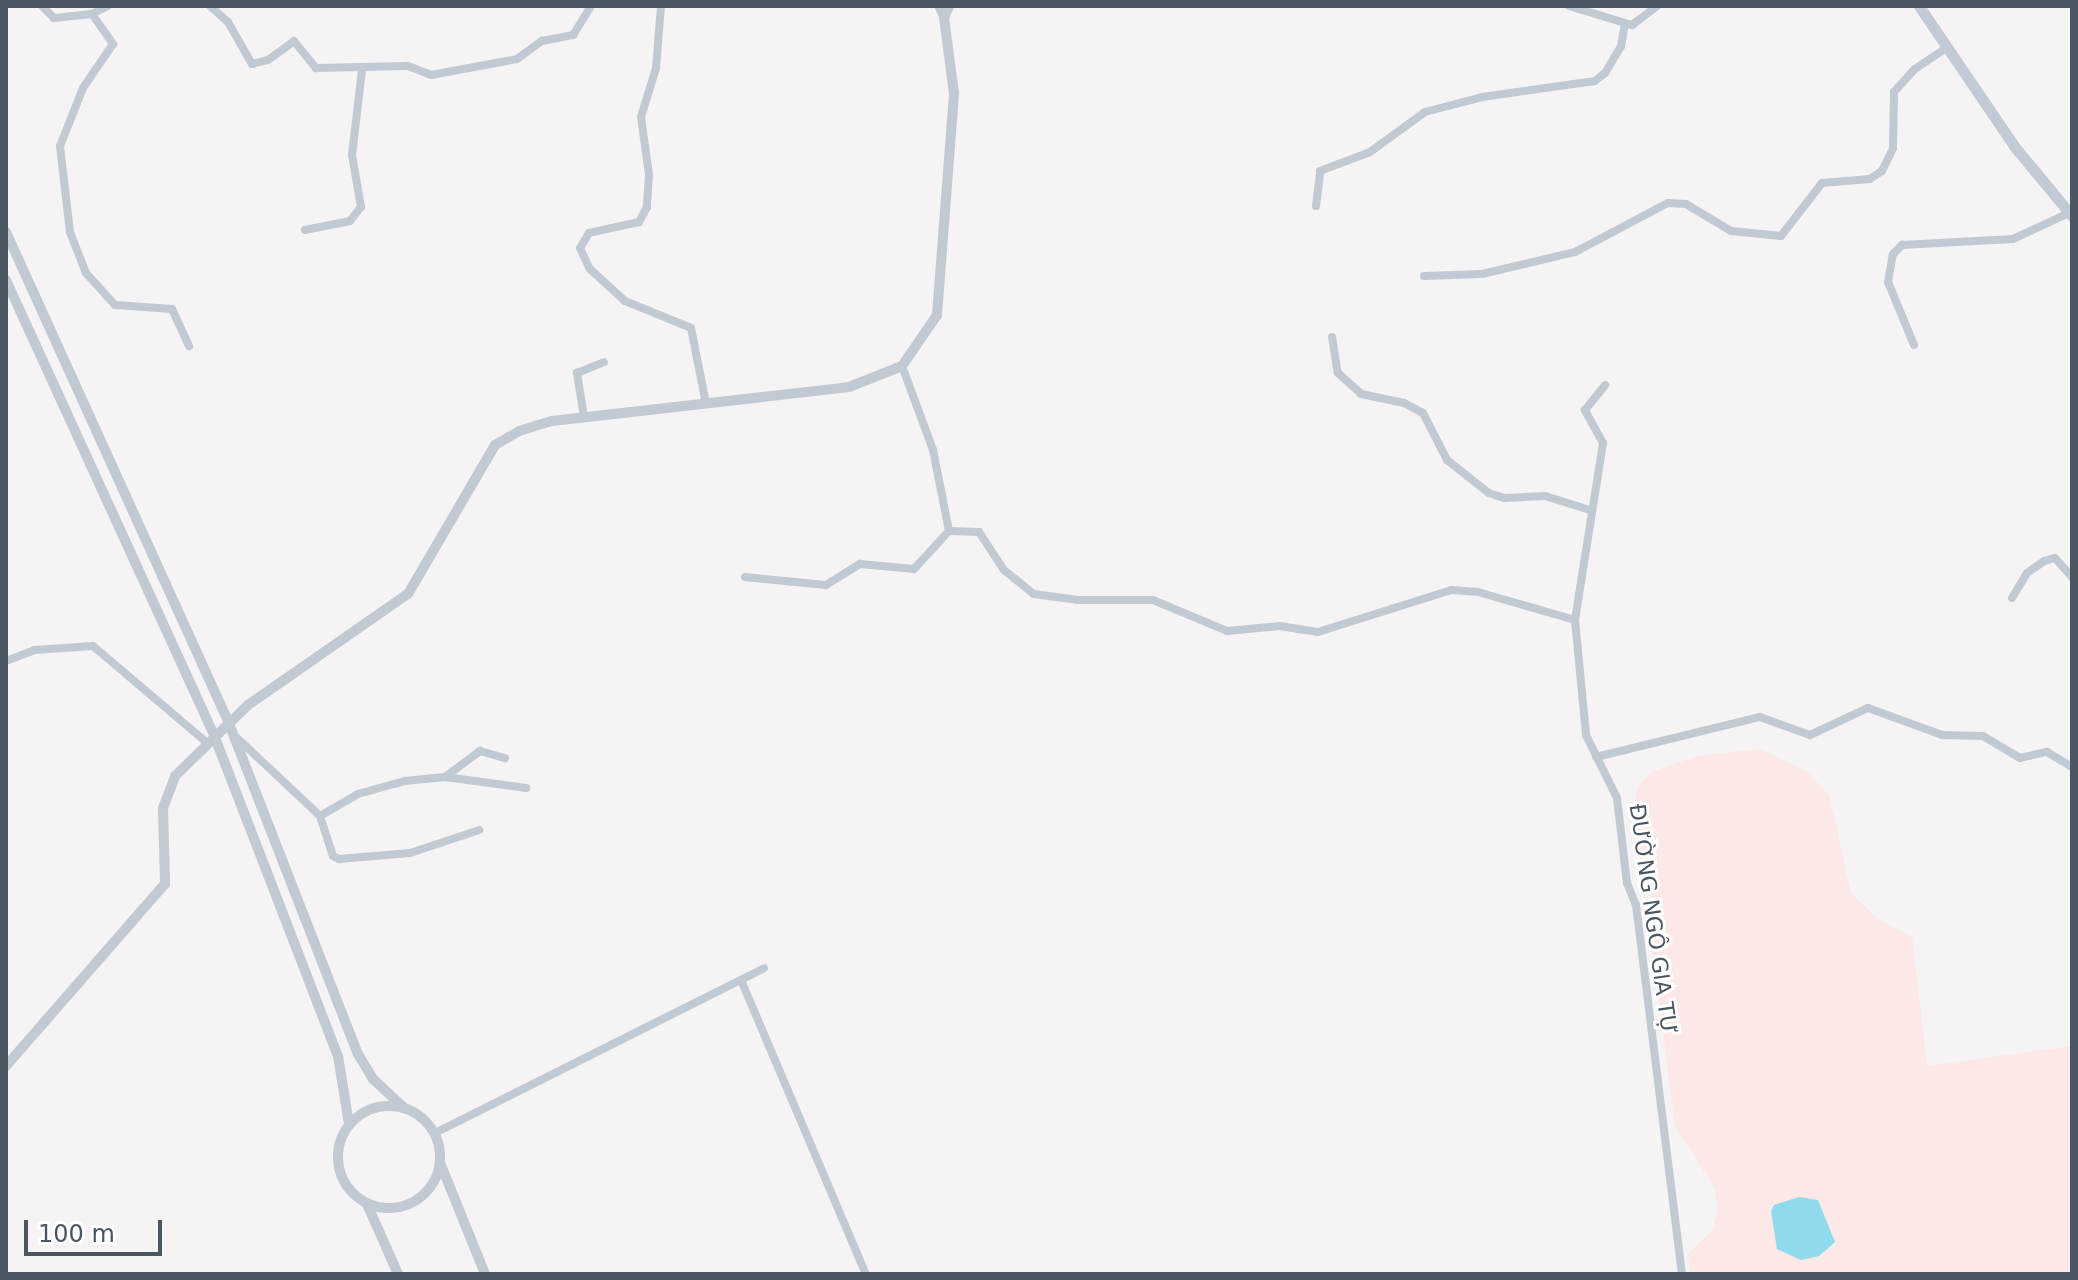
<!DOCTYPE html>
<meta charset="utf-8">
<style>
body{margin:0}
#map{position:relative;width:2078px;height:1280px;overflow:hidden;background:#f5f3f3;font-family:"DejaVu Sans",sans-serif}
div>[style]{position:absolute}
.medical>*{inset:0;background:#fce8e6}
.water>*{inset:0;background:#90daee}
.minor>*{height:8px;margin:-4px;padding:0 4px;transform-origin:4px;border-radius:4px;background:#c1cad2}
.tertiary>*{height:10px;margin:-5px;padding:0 5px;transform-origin:5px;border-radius:5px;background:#c1cad2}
.tertiary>.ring{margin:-5px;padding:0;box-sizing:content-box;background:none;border:10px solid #c1cad2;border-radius:50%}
.secondary>*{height:11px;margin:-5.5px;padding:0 5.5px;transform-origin:5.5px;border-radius:5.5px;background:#c1cbd6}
span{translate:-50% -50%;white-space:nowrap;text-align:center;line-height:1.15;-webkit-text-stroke:6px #fff;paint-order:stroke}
.street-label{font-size:22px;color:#4a5661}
.frame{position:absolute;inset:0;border:8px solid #4a5661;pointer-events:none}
.scale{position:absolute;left:24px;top:1220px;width:138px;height:36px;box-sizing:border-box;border:4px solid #4a5661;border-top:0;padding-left:10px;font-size:24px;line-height:28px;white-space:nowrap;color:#4a5661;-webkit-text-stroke:6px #fff;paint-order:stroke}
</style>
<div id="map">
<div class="medical">
<div style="clip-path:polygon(1760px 749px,1806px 771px,1829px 795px,1851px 893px,1878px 919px,1912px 937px,1927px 1066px,2072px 1046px,2072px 1274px,1690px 1274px,1688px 1254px,1713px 1230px,1718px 1211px,1714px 1187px,1675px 1126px,1650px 932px,1651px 877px,1640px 859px,1633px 822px,1637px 788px,1651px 772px,1697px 756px)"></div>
</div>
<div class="water">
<div style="clip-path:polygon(1799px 1197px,1818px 1200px,1835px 1242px,1819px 1256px,1801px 1260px,1777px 1249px,1771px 1211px,1774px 1205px)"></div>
</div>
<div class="minor">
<div style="left:42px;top:6px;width:17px;rotate:45deg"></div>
<div style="left:54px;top:18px;width:38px;rotate:-6deg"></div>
<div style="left:92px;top:14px;width:18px;rotate:-27deg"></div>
<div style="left:210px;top:6px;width:24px;rotate:42deg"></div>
<div style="left:228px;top:22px;width:48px;rotate:60.3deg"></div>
<div style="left:252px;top:64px;width:16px;rotate:-14deg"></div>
<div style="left:268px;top:60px;width:32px;rotate:-36deg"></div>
<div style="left:294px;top:41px;width:35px;rotate:51deg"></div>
<div style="left:316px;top:68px;width:92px;rotate:-1.2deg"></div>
<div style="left:408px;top:66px;width:25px;rotate:21deg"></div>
<div style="left:431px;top:75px;width:87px;rotate:-10.5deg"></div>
<div style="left:517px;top:59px;width:31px;rotate:-36deg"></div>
<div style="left:542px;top:41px;width:32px;rotate:-11deg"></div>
<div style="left:573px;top:35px;width:34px;rotate:-58deg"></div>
<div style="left:661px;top:6px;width:62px;rotate:94.6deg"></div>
<div style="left:656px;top:68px;width:51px;rotate:107deg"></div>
<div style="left:641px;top:117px;width:59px;rotate:82.1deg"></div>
<div style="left:649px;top:175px;width:32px;rotate:94deg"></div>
<div style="left:647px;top:207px;width:17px;rotate:118deg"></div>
<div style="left:639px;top:222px;width:51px;rotate:167.6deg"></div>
<div style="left:589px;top:233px;width:17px;rotate:121deg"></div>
<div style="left:580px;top:248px;width:23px;rotate:65deg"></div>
<div style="left:590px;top:269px;width:47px;rotate:42.4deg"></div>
<div style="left:625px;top:301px;width:71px;rotate:22.2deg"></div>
<div style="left:691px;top:328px;width:77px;rotate:78.8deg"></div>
<div style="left:938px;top:6px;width:13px;rotate:63deg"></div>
<div style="left:1569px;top:6px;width:66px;rotate:16.8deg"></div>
<div style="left:1632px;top:25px;width:31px;rotate:-37deg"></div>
<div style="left:92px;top:14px;width:37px;rotate:55deg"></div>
<div style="left:113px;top:44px;width:53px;rotate:124.3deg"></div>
<div style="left:83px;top:88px;width:62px;rotate:111.6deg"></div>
<div style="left:60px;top:146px;width:87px;rotate:83.4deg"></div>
<div style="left:70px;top:232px;width:44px;rotate:68.7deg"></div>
<div style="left:86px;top:273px;width:43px;rotate:47.8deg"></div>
<div style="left:115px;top:305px;width:57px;rotate:4deg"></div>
<div style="left:172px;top:309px;width:41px;rotate:65.3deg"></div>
<div style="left:1316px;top:206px;width:35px;rotate:-83deg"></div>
<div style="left:1320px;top:171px;width:53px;rotate:-20.8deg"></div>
<div style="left:1370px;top:152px;width:68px;rotate:-36deg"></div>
<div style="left:1425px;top:112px;width:59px;rotate:-14.7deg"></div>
<div style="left:1482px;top:97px;width:114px;rotate:-8.1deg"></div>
<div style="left:1595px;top:81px;width:13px;rotate:-39deg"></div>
<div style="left:1605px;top:73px;width:31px;rotate:-59deg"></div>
<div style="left:1621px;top:46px;width:22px;rotate:-80deg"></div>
<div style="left:305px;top:230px;width:46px;rotate:-11.3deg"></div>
<div style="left:350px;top:221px;width:18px;rotate:-52deg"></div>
<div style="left:361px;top:207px;width:53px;rotate:-99.8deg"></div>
<div style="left:352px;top:155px;width:86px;rotate:-83.3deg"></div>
<div style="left:1424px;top:276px;width:58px;rotate:-2deg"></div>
<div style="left:1482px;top:274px;width:96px;rotate:-13.3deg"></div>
<div style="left:1575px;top:252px;width:105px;rotate:-27.8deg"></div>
<div style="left:1668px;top:203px;width:18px;rotate:3deg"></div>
<div style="left:1686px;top:204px;width:52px;rotate:31deg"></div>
<div style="left:1731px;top:231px;width:50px;rotate:5.7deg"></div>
<div style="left:1781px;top:236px;width:67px;rotate:-52.3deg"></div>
<div style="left:1822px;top:183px;width:48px;rotate:-4.8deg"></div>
<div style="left:1870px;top:179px;width:14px;rotate:-34deg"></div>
<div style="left:1882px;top:171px;width:25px;rotate:-64deg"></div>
<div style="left:1893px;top:148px;width:56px;rotate:-89deg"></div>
<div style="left:1894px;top:92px;width:31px;rotate:-48deg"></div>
<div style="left:1915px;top:69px;width:36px;rotate:-34deg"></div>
<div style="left:1332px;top:337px;width:36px;rotate:81deg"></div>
<div style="left:1338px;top:373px;width:31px;rotate:42deg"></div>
<div style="left:1361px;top:394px;width:44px;rotate:11.8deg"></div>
<div style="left:1404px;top:403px;width:21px;rotate:28deg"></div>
<div style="left:1423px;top:413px;width:53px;rotate:62.9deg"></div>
<div style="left:1447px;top:460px;width:53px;rotate:38.2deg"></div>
<div style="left:1489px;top:493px;width:16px;rotate:18deg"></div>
<div style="left:1504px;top:498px;width:41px;rotate:-2.8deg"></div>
<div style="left:1545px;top:496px;width:47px;rotate:17.3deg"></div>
<div style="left:1914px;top:345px;width:68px;rotate:-112.4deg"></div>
<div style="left:1888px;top:282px;width:28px;rotate:-80deg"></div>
<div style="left:1893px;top:254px;width:13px;rotate:-45deg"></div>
<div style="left:1902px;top:245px;width:111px;rotate:-3.1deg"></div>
<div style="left:2013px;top:239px;width:62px;rotate:-24.9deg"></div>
<div style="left:902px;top:366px;width:90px;rotate:69.7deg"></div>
<div style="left:933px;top:450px;width:83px;rotate:78.8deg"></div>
<div style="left:949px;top:531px;width:30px;rotate:2deg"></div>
<div style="left:979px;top:532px;width:45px;rotate:56.7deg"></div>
<div style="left:1004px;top:570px;width:38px;rotate:39deg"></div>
<div style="left:1034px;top:594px;width:44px;rotate:7.8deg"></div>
<div style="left:1078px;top:600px;width:75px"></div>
<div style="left:1153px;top:600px;width:80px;rotate:22.7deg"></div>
<div style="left:1227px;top:631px;width:53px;rotate:-5.4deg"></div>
<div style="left:1280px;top:626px;width:38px;rotate:9deg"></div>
<div style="left:1318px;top:632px;width:139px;rotate:-17.5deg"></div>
<div style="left:1451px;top:590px;width:27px;rotate:4deg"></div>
<div style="left:1478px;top:592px;width:101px;rotate:16.1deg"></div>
<div style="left:1575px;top:620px;width:116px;rotate:84.5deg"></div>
<div style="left:1586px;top:735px;width:70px;rotate:63.8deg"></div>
<div style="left:1617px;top:798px;width:86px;rotate:83.3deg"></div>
<div style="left:1627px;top:883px;width:24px;rotate:68deg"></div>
<div style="left:1636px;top:905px;width:372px;rotate:82.9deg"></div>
<div style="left:584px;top:417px;width:45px;rotate:-99deg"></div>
<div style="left:577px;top:373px;width:29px;rotate:-22deg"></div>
<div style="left:745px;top:577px;width:81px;rotate:5.6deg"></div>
<div style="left:826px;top:585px;width:40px;rotate:-32deg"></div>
<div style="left:860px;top:564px;width:54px;rotate:5.3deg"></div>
<div style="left:914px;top:569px;width:52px;rotate:-47.4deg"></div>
<div style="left:2012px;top:598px;width:29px;rotate:-59deg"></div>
<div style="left:2027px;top:573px;width:21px;rotate:-35deg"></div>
<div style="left:2044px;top:561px;width:11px;rotate:-15deg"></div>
<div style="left:2055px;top:558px;width:25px;rotate:48deg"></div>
<div style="left:1575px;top:620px;width:179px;rotate:-81deg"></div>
<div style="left:1603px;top:443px;width:38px;rotate:-119deg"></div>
<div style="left:1585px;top:410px;width:32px;rotate:-51deg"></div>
<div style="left:6px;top:661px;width:30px;rotate:-21deg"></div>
<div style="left:34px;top:650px;width:59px;rotate:-3.9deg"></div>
<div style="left:93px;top:646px;width:148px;rotate:40.3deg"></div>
<div style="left:236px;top:737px;width:115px;rotate:43.2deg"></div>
<div style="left:320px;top:816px;width:42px;rotate:72deg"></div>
<div style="left:333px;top:856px;width:7px;rotate:27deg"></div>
<div style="left:339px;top:859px;width:71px;rotate:-4.8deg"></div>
<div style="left:410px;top:853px;width:73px;rotate:-18.4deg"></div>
<div style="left:1596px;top:757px;width:169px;rotate:-13.7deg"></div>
<div style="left:1760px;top:717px;width:53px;rotate:19.8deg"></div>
<div style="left:1810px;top:735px;width:64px;rotate:-25deg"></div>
<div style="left:1868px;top:708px;width:79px;rotate:20deg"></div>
<div style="left:1942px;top:735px;width:41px;rotate:1.4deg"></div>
<div style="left:1983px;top:736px;width:43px;rotate:30.7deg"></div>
<div style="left:2020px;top:758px;width:28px;rotate:-13deg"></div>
<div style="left:2047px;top:752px;width:29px;rotate:31deg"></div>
<div style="left:445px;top:777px;width:44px;rotate:-36.6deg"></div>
<div style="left:480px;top:751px;width:26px;rotate:16deg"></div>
<div style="left:320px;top:816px;width:44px;rotate:-30.1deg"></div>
<div style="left:358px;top:794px;width:49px;rotate:-15.5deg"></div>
<div style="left:405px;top:781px;width:40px;rotate:-5.7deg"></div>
<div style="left:445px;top:777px;width:82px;rotate:7.7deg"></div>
<div style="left:741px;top:980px;width:319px;rotate:67deg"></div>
<div style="left:435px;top:1133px;width:368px;rotate:-26.6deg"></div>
</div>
<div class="tertiary">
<div style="left:6px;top:232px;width:537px;rotate:65.58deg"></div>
<div style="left:228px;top:721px;width:357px;rotate:68.7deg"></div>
<div style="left:358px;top:1054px;width:29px;rotate:59deg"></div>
<div style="left:373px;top:1079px;width:41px;rotate:43deg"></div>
<div style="left:6px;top:280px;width:500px;rotate:65.43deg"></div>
<div style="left:214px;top:735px;width:344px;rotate:68.9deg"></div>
<div style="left:338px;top:1056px;width:69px;rotate:80.8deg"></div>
<div style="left:6px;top:1066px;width:242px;rotate:-48.9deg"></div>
<div style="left:165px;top:884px;width:76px;rotate:-91.5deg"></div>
<div style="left:163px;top:808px;width:34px;rotate:-69deg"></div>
<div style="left:175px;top:776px;width:102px;rotate:-44.2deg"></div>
<div style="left:248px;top:705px;width:195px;rotate:-34.8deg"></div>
<div style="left:408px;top:594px;width:173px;rotate:-59.7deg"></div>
<div style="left:495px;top:445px;width:28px;rotate:-30deg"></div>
<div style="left:519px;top:431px;width:34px;rotate:-17deg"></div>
<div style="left:552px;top:421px;width:299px;rotate:-6.5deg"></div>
<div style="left:849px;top:387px;width:57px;rotate:-21.6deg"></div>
<div style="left:902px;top:366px;width:62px;rotate:-55.5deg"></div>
<div style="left:937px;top:315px;width:223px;rotate:-85.6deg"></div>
<div style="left:954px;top:93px;width:76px;rotate:-97.6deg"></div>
<div style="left:944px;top:18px;width:13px;rotate:-67deg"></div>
<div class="ring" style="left:338px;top:1106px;width:92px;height:92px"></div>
<div style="left:441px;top:1165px;width:118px;rotate:68deg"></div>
<div style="left:367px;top:1204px;width:77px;rotate:66.1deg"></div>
</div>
<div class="secondary">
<div style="left:1919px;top:6px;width:169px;rotate:55.8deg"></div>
<div style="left:2014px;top:146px;width:91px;rotate:50.4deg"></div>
</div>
<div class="street-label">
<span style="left:1653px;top:919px;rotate:82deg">ĐƯỜNG NGÔ GIA TỰ</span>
</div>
<div class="frame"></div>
<div class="scale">100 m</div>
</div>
